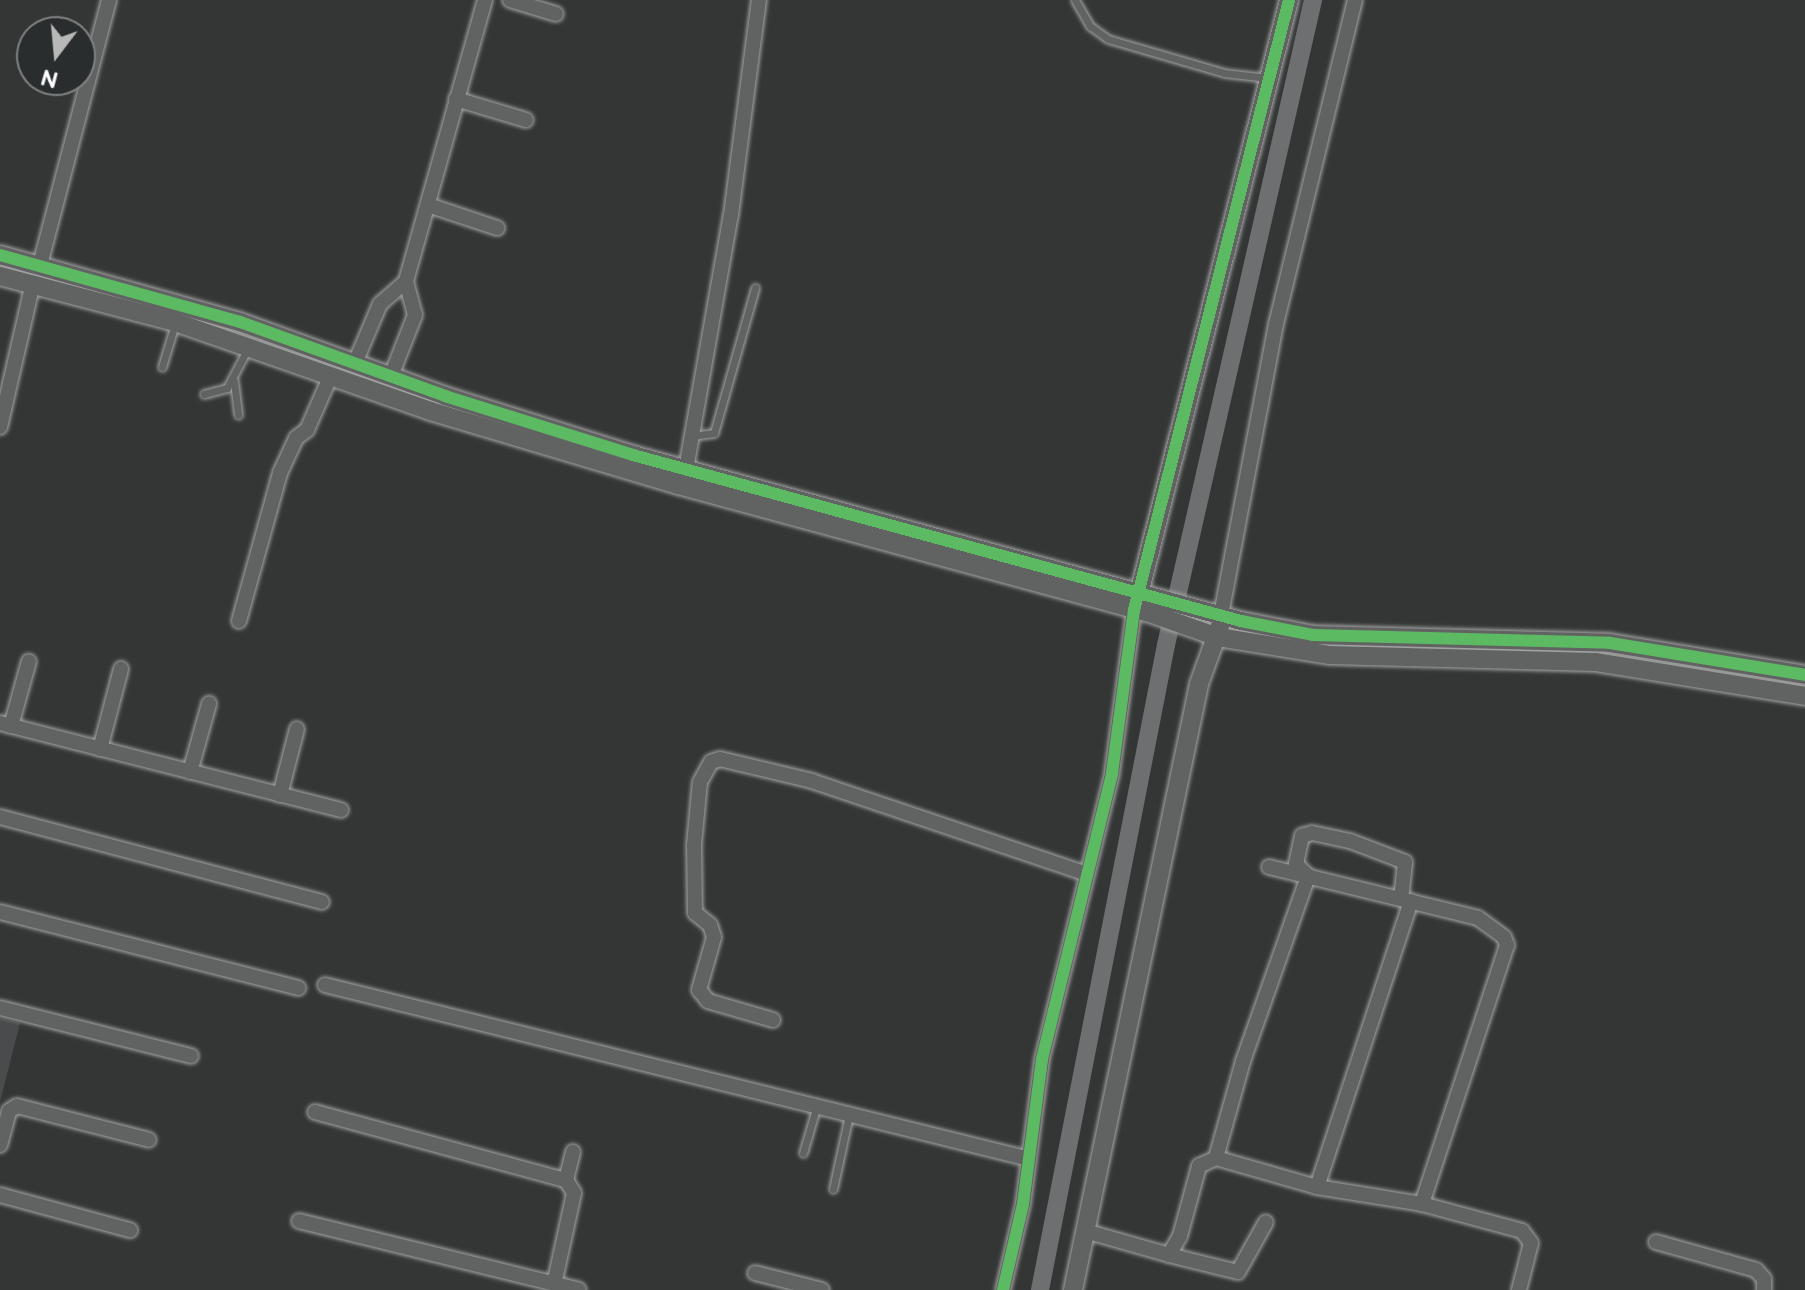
<!DOCTYPE html>
<style>
body{margin:0}
#map{position:relative;width:1805px;height:1290px;overflow:hidden;background:#343535;font-family:"Balsamiq Sans",sans-serif}
div>[style]{position:absolute}
.green>*{inset:0;background:#494b4c}
.canal>*{height:18px;margin:-9px;padding:0 9px;transform-origin:9px;border-radius:9px;background:#6d6f70}
.roads{filter:drop-shadow(0 0 2px #a4a4a4) drop-shadow(0 0 2px #a4a4a4)}
.service>*{height:7px;margin:-3.5px;padding:0 3.5px;transform-origin:3.5px;border-radius:3.5px;background:#616262}
.minor>*{height:14px;margin:-7px;padding:0 7px;transform-origin:7px;border-radius:7px;background:#616262}
.tertiary>*{height:18px;margin:-9px;padding:0 9px;transform-origin:9px;border-radius:9px;background:#616262}
.cycleway>*{height:12px;margin:-6px;padding:0 6px;transform-origin:6px;border-radius:6px;background:#5cba63}
span{translate:-50% -50%;white-space:nowrap;text-align:center;line-height:1.15;-webkit-text-stroke:8px #2a2d2e;paint-order:stroke}
.north{position:absolute;left:16px;top:16px;width:80px;height:80px;box-sizing:border-box;background:#2a2d2e;border:2px solid #7f8182;border-radius:50%;rotate:196deg;font-size:22px;font-weight:700;line-height:32px;text-align:center;color:#fff}
.north::after{content:'';display:block;margin:auto;width:28px;height:36px;background:#b8b8b8;clip-path:polygon(50% 0,100% 100%,50% 72%,0 100%)}
</style>
<div id="map">
<div class="green">
<div style="clip-path:polygon(0 1018px,20px 1023px,0 1102px)"></div>
</div>
<div class="canal">
<div style="left:1040px;top:1290px;width:657px;rotate:-78.95deg"></div>
<div style="left:1166px;top:645px;width:662px;rotate:-77.16deg"></div>
</div>
<div class="roads">
<div class="service">
<div style="left:1075px;top:0;width:30px;rotate:60deg"></div>
<div style="left:1090px;top:26px;width:22px;rotate:36deg"></div>
<div style="left:1108px;top:39px;width:121px;rotate:16.3deg"></div>
<div style="left:1224px;top:73px;width:44px;rotate:6.5deg"></div>
<div style="left:162px;top:367px;width:45px;rotate:-73.2deg"></div>
<div style="left:234px;top:381px;width:34px;rotate:83deg"></div>
<div style="left:204px;top:394px;width:24px;rotate:-15deg"></div>
<div style="left:227px;top:388px;width:45px;rotate:-62.3deg"></div>
<div style="left:692px;top:436px;width:22px;rotate:-8deg"></div>
<div style="left:714px;top:433px;width:151px;rotate:-74.2deg"></div>
<div style="left:803px;top:1153px;width:50px;rotate:-73.7deg"></div>
<div style="left:833px;top:1189px;width:76px;rotate:-77.8deg"></div>
</div>
<div class="minor">
<div style="left:510px;top:0;width:48px;rotate:16.9deg"></div>
<div style="left:456px;top:99px;width:73px;rotate:16.7deg"></div>
<div style="left:431px;top:206px;width:70px;rotate:18.4deg"></div>
<div style="left:40px;top:265px;width:274px;rotate:-75.4deg"></div>
<div style="left:355px;top:363px;width:64px;rotate:-67deg"></div>
<div style="left:380px;top:304px;width:35px;rotate:-41deg"></div>
<div style="left:406px;top:281px;width:292px;rotate:-74.3deg"></div>
<div style="left:391px;top:376px;width:66px;rotate:-68.5deg"></div>
<div style="left:415px;top:315px;width:35px;rotate:-105deg"></div>
<div style="left:0;top:427px;width:148px;rotate:-77.1deg"></div>
<div style="left:686px;top:469px;width:258px;rotate:-80deg"></div>
<div style="left:731px;top:215px;width:217px;rotate:-82.6deg"></div>
<div style="left:1221px;top:615px;width:296px;rotate:-79.3deg"></div>
<div style="left:1276px;top:324px;width:333px;rotate:-76.3deg"></div>
<div style="left:239px;top:621px;width:154px;rotate:-74.5deg"></div>
<div style="left:280px;top:473px;width:38px;rotate:-65deg"></div>
<div style="left:296px;top:438px;width:14px;rotate:-36deg"></div>
<div style="left:307px;top:430px;width:60px;rotate:-66.4deg"></div>
<div style="left:0;top:723px;width:352px;rotate:14.3deg"></div>
<div style="left:11px;top:726px;width:67px;rotate:-74.5deg"></div>
<div style="left:100px;top:749px;width:83px;rotate:-75.3deg"></div>
<div style="left:190px;top:772px;width:71px;rotate:-74.4deg"></div>
<div style="left:280px;top:795px;width:68px;rotate:-75.6deg"></div>
<div style="left:0;top:817px;width:333px;rotate:14.8deg"></div>
<div style="left:1269px;top:867px;width:215px;rotate:13.7deg"></div>
<div style="left:1478px;top:918px;width:32px;rotate:36deg"></div>
<div style="left:1504px;top:937px;width:9px;rotate:69deg"></div>
<div style="left:1507px;top:945px;width:273px;rotate:108.2deg"></div>
<div style="left:1308px;top:876px;width:17px;rotate:-135deg"></div>
<div style="left:1296px;top:864px;width:29px;rotate:-78deg"></div>
<div style="left:1302px;top:836px;width:10px;rotate:-17deg"></div>
<div style="left:1312px;top:833px;width:39px;rotate:12deg"></div>
<div style="left:1350px;top:841px;width:59px;rotate:20.9deg"></div>
<div style="left:1405px;top:862px;width:36px;rotate:96deg"></div>
<div style="left:0;top:912px;width:308px;rotate:14.3deg"></div>
<div style="left:325px;top:985px;width:725px;rotate:13.88deg"></div>
<div style="left:0;top:1008px;width:197px;rotate:14.1deg"></div>
<div style="left:773px;top:1020px;width:68px;rotate:-163.7deg"></div>
<div style="left:708px;top:1001px;width:14px;rotate:-129deg"></div>
<div style="left:699px;top:990px;width:55px;rotate:-74.2deg"></div>
<div style="left:714px;top:937px;width:13px;rotate:-108deg"></div>
<div style="left:710px;top:925px;width:19px;rotate:-141deg"></div>
<div style="left:695px;top:913px;width:68px;rotate:-90.8deg"></div>
<div style="left:694px;top:845px;width:63px;rotate:-84.6deg"></div>
<div style="left:700px;top:782px;width:23px;rotate:-61deg"></div>
<div style="left:711px;top:762px;width:9px;rotate:-18deg"></div>
<div style="left:720px;top:759px;width:95px;rotate:13.4deg"></div>
<div style="left:812px;top:781px;width:290px;rotate:18.7deg"></div>
<div style="left:315px;top:1112px;width:260px;rotate:15.2deg"></div>
<div style="left:566px;top:1180px;width:15px;rotate:58deg"></div>
<div style="left:574px;top:1193px;width:94px;rotate:102.3deg"></div>
<div style="left:0;top:1145px;width:35px;rotate:-75deg"></div>
<div style="left:9px;top:1111px;width:9px;rotate:-32deg"></div>
<div style="left:17px;top:1106px;width:136px;rotate:14.4deg"></div>
<div style="left:1216px;top:1158px;width:101px;rotate:-74.4deg"></div>
<div style="left:1243px;top:1061px;width:196px;rotate:-70.6deg"></div>
<div style="left:566px;top:1180px;width:29px;rotate:-76deg"></div>
<div style="left:1317px;top:1187px;width:301px;rotate:-71.8deg"></div>
<div style="left:0;top:1195px;width:135px;rotate:15.1deg"></div>
<div style="left:299px;top:1221px;width:288px;rotate:13.8deg"></div>
<div style="left:1085px;top:1231px;width:87px;rotate:15.9deg"></div>
<div style="left:1169px;top:1255px;width:22px;rotate:-60deg"></div>
<div style="left:1180px;top:1236px;width:73px;rotate:-74.8deg"></div>
<div style="left:1199px;top:1166px;width:19px;rotate:-25deg"></div>
<div style="left:1216px;top:1158px;width:105px;rotate:16deg"></div>
<div style="left:1317px;top:1187px;width:106px;rotate:9.2deg"></div>
<div style="left:1422px;top:1204px;width:104px;rotate:15.1deg"></div>
<div style="left:1522px;top:1231px;width:15px;rotate:53deg"></div>
<div style="left:1531px;top:1243px;width:49px;rotate:104.3deg"></div>
<div style="left:1656px;top:1242px;width:104px;rotate:15.6deg"></div>
<div style="left:1756px;top:1270px;width:12px;rotate:48deg"></div>
<div style="left:1764px;top:1279px;width:11px;rotate:90deg"></div>
<div style="left:1169px;top:1255px;width:71px;rotate:13.8deg"></div>
<div style="left:1238px;top:1272px;width:57px;rotate:-60.8deg"></div>
<div style="left:755px;top:1273px;width:69px;rotate:14.2deg"></div>
<div style="left:1003px;top:1290px;width:88px;rotate:-76.9deg"></div>
<div style="left:1023px;top:1204px;width:146px;rotate:-82.5deg"></div>
<div style="left:1042px;top:1059px;width:294px;rotate:-76.2deg"></div>
<div style="left:1112px;top:773px;width:164px;rotate:-82.3deg"></div>
</div>
<div class="tertiary">
<div style="left:0;top:255px;width:249px;rotate:15.6deg"></div>
<div style="left:240px;top:322px;width:218px;rotate:19.8deg"></div>
<div style="left:445px;top:396px;width:197px;rotate:17.4deg"></div>
<div style="left:633px;top:455px;width:630px;rotate:15.27deg"></div>
<div style="left:1241px;top:621px;width:73px;rotate:11deg"></div>
<div style="left:1313px;top:635px;width:297px;rotate:1.5deg"></div>
<div style="left:1610px;top:643px;width:198px;rotate:9.3deg"></div>
<div style="left:0;top:276px;width:181px;rotate:14.7deg"></div>
<div style="left:175px;top:322px;width:270px;rotate:19.2deg"></div>
<div style="left:430px;top:411px;width:259px;rotate:16.6deg"></div>
<div style="left:678px;top:485px;width:486px;rotate:15.2deg"></div>
<div style="left:1147px;top:612px;width:75px;rotate:19.4deg"></div>
<div style="left:1218px;top:637px;width:112px;rotate:9.2deg"></div>
<div style="left:1329px;top:655px;width:267px;rotate:1.5deg"></div>
<div style="left:1596px;top:662px;width:212px;rotate:9.2deg"></div>
<div style="left:1137px;top:602px;width:621px;rotate:-75.83deg"></div>
<div style="left:1073px;top:1290px;width:619px;rotate:-78.25deg"></div>
<div style="left:1199px;top:684px;width:62px;rotate:-70.1deg"></div>
</div>
</div>
<div class="cycleway">
<div style="left:0;top:255px;width:249px;rotate:15.6deg"></div>
<div style="left:240px;top:322px;width:218px;rotate:19.8deg"></div>
<div style="left:445px;top:396px;width:197px;rotate:17.4deg"></div>
<div style="left:633px;top:455px;width:630px;rotate:15.27deg"></div>
<div style="left:1241px;top:621px;width:73px;rotate:11deg"></div>
<div style="left:1313px;top:635px;width:297px;rotate:1.5deg"></div>
<div style="left:1610px;top:643px;width:198px;rotate:9.3deg"></div>
<div style="left:1003px;top:1290px;width:88px;rotate:-76.9deg"></div>
<div style="left:1023px;top:1204px;width:146px;rotate:-82.5deg"></div>
<div style="left:1042px;top:1059px;width:294px;rotate:-76.2deg"></div>
<div style="left:1112px;top:773px;width:164px;rotate:-82.3deg"></div>
<div style="left:1134px;top:610px;width:629px;rotate:-75.74deg"></div>
</div>
<div class="north">N</div>
</div>
